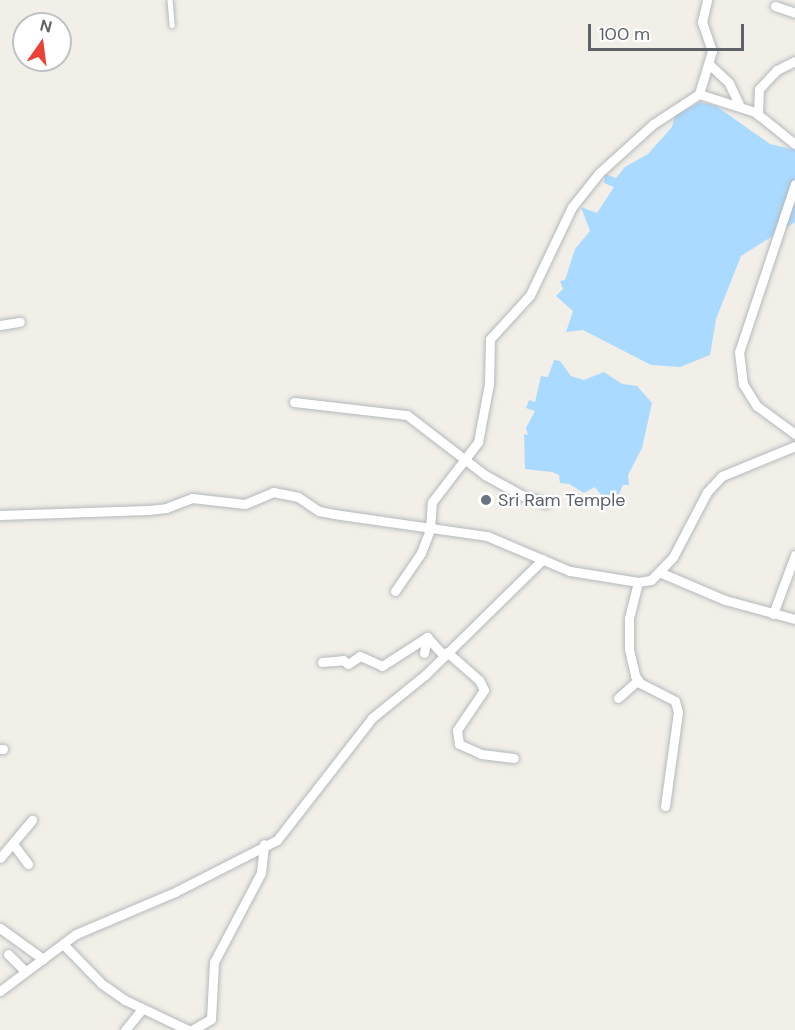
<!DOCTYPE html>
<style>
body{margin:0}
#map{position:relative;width:795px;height:1030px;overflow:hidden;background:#f1efe8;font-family:"DM Sans",sans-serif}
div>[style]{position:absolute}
.water>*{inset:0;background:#aadaff}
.roads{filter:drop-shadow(0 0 2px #b5b8bc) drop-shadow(0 0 2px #b5b8bc)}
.service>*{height:4.5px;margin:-2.25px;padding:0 2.25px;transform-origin:2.25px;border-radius:2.25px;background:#fff}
.minor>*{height:9px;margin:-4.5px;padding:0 4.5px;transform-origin:4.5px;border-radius:4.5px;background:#fff}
.dots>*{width:16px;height:16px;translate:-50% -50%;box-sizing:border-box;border:3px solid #fff;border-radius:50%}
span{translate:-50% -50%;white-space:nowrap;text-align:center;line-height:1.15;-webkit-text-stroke:4.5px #fff;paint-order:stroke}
.worship-label{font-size:18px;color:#5b616d}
.left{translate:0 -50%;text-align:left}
.north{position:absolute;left:12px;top:12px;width:60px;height:60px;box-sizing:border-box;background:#fff;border:2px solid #bfc1c3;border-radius:50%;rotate:14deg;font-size:16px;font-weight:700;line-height:24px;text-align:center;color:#5f6368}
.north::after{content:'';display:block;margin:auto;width:21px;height:27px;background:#ea4335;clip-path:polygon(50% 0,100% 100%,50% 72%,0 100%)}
.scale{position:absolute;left:588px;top:24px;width:156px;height:27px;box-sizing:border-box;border:3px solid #5f6368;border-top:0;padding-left:8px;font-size:18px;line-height:21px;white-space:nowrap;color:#5f6368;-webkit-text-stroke:4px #fff;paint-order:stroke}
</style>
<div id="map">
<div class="water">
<div style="clip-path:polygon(700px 102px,716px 106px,770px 144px,795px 150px,795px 222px,741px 256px,716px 319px,710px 355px,680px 367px,651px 365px,583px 330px,566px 332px,573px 311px,556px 296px,563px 289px,560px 281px,565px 280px,575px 249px,590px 231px,581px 207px,597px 213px,614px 187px,604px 183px,605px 174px,616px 178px,625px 167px,648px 154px,672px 127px,675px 116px)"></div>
<div style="clip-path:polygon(554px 360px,560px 361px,571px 376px,584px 380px,604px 372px,622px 384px,637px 386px,652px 403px,642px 448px,628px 475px,629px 485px,623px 485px,619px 494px,602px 496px,595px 487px,584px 493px,569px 484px,560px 483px,559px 475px,552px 472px,525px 469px,524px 434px,528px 435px,526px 428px,535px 411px,526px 408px,529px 400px,535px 402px,541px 376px,548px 377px)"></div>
</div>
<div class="roads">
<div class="service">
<div style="left:170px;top:0;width:25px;rotate:85deg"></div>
</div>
<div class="minor">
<div style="left:775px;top:6px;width:21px;rotate:19deg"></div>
<div style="left:710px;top:65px;width:26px;rotate:43deg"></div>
<div style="left:729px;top:83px;width:23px;rotate:65deg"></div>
<div style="left:699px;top:94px;width:59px;rotate:17.8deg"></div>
<div style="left:755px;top:112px;width:51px;rotate:38.7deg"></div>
<div style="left:758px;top:115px;width:26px;rotate:-88deg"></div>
<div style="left:759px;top:89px;width:26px;rotate:-47deg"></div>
<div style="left:777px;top:70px;width:20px;rotate:-27deg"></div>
<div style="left:795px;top:184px;width:177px;rotate:108.4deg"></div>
<div style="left:739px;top:352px;width:32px;rotate:83deg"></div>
<div style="left:743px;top:384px;width:26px;rotate:58deg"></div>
<div style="left:757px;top:406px;width:47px;rotate:36.4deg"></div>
<div style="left:0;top:325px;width:20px;rotate:-9deg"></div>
<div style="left:294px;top:402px;width:114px;rotate:6.6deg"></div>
<div style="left:407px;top:415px;width:98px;rotate:37.6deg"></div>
<div style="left:485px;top:475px;width:43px;rotate:28.9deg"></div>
<div style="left:523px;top:496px;width:24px;rotate:17deg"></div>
<div style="left:0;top:515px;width:148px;rotate:-1.9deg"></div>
<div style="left:148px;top:510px;width:18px;rotate:-6deg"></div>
<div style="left:166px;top:508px;width:28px;rotate:-21deg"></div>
<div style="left:192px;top:498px;width:53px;rotate:6.5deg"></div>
<div style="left:245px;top:504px;width:30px;rotate:-23deg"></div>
<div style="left:273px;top:492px;width:25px;rotate:11deg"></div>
<div style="left:298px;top:497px;width:25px;rotate:34deg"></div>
<div style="left:319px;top:511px;width:15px;rotate:11deg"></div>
<div style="left:334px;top:514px;width:155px;rotate:8.2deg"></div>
<div style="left:487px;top:536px;width:90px;rotate:22.9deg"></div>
<div style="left:570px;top:571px;width:69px;rotate:9.2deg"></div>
<div style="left:638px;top:582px;width:13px;rotate:-9deg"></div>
<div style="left:651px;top:580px;width:32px;rotate:-46deg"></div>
<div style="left:673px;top:557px;width:73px;rotate:-62.4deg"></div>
<div style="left:707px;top:492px;width:22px;rotate:-47deg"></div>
<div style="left:722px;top:476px;width:79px;rotate:-22.3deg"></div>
<div style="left:659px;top:572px;width:72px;rotate:23deg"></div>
<div style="left:725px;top:600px;width:73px;rotate:15.2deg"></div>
<div style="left:638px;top:582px;width:38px;rotate:104deg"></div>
<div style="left:629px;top:619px;width:30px;rotate:90deg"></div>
<div style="left:629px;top:649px;width:28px;rotate:77deg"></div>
<div style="left:635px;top:676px;width:9px;rotate:54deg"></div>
<div style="left:640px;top:683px;width:39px;rotate:27deg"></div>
<div style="left:675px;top:701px;width:11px;rotate:75deg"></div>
<div style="left:678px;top:712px;width:95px;rotate:97.9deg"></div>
<div style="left:395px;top:591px;width:46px;rotate:-55.6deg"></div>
<div style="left:421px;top:553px;width:26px;rotate:-69deg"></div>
<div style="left:430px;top:529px;width:27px;rotate:-86deg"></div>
<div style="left:432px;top:502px;width:76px;rotate:-52.5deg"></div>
<div style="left:478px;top:442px;width:59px;rotate:-79.3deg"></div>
<div style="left:489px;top:384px;width:45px;rotate:-88.7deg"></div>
<div style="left:490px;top:339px;width:59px;rotate:-47.7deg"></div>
<div style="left:530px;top:295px;width:98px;rotate:-64.5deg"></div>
<div style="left:572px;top:207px;width:43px;rotate:-51.5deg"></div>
<div style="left:599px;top:173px;width:73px;rotate:-42.2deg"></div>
<div style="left:653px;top:124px;width:55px;rotate:-33.1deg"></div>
<div style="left:699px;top:94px;width:45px;rotate:-73.2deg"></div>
<div style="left:712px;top:51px;width:31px;rotate:-109deg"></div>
<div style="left:702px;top:22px;width:23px;rotate:-77deg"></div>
<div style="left:773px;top:614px;width:63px;rotate:-69.6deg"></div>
<div style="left:447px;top:652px;width:43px;rotate:41.2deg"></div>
<div style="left:479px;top:680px;width:11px;rotate:63deg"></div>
<div style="left:484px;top:690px;width:48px;rotate:124deg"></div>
<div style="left:457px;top:730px;width:14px;rotate:82deg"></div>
<div style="left:459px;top:744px;width:24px;rotate:24deg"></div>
<div style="left:481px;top:754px;width:33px;rotate:7deg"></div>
<div style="left:424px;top:653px;width:16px;rotate:-79deg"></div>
<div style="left:322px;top:662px;width:21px;rotate:-5deg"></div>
<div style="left:343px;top:660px;width:6px;rotate:39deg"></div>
<div style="left:348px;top:664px;width:14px;rotate:-34deg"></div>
<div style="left:360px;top:656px;width:24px;rotate:24deg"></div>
<div style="left:382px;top:666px;width:54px;rotate:-32.8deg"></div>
<div style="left:427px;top:637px;width:24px;rotate:48deg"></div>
<div style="left:618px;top:698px;width:27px;rotate:-42deg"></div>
<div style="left:0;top:749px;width:3px"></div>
<div style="left:13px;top:844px;width:25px;rotate:53deg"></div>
<div style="left:0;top:858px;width:50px;rotate:-49.9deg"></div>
<div style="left:0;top:928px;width:53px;rotate:35.8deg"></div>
<div style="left:63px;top:944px;width:56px;rotate:45.7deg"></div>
<div style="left:102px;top:984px;width:28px;rotate:35deg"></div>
<div style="left:125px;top:1000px;width:70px;rotate:25.5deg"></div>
<div style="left:8px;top:954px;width:24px;rotate:45deg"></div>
<div style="left:0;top:991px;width:95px;rotate:-36.9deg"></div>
<div style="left:76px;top:934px;width:108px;rotate:-23deg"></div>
<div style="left:175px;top:892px;width:114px;rotate:-27deg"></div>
<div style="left:277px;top:840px;width:155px;rotate:-52.1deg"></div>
<div style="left:372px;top:718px;width:68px;rotate:-39.1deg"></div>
<div style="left:425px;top:675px;width:165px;rotate:-44.5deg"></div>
<div style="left:125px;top:1030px;width:26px;rotate:-51deg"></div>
<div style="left:192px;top:1030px;width:22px;rotate:-30deg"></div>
<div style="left:211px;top:1019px;width:57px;rotate:-87deg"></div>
<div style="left:214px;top:962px;width:101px;rotate:-62.2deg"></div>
<div style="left:261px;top:873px;width:29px;rotate:-84deg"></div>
</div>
</div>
<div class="dots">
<div style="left:486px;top:500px;background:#6b7280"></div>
</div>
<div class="worship-label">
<span class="left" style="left:498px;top:500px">Sri Ram Temple</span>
</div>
<div class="north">N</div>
<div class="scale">100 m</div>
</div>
